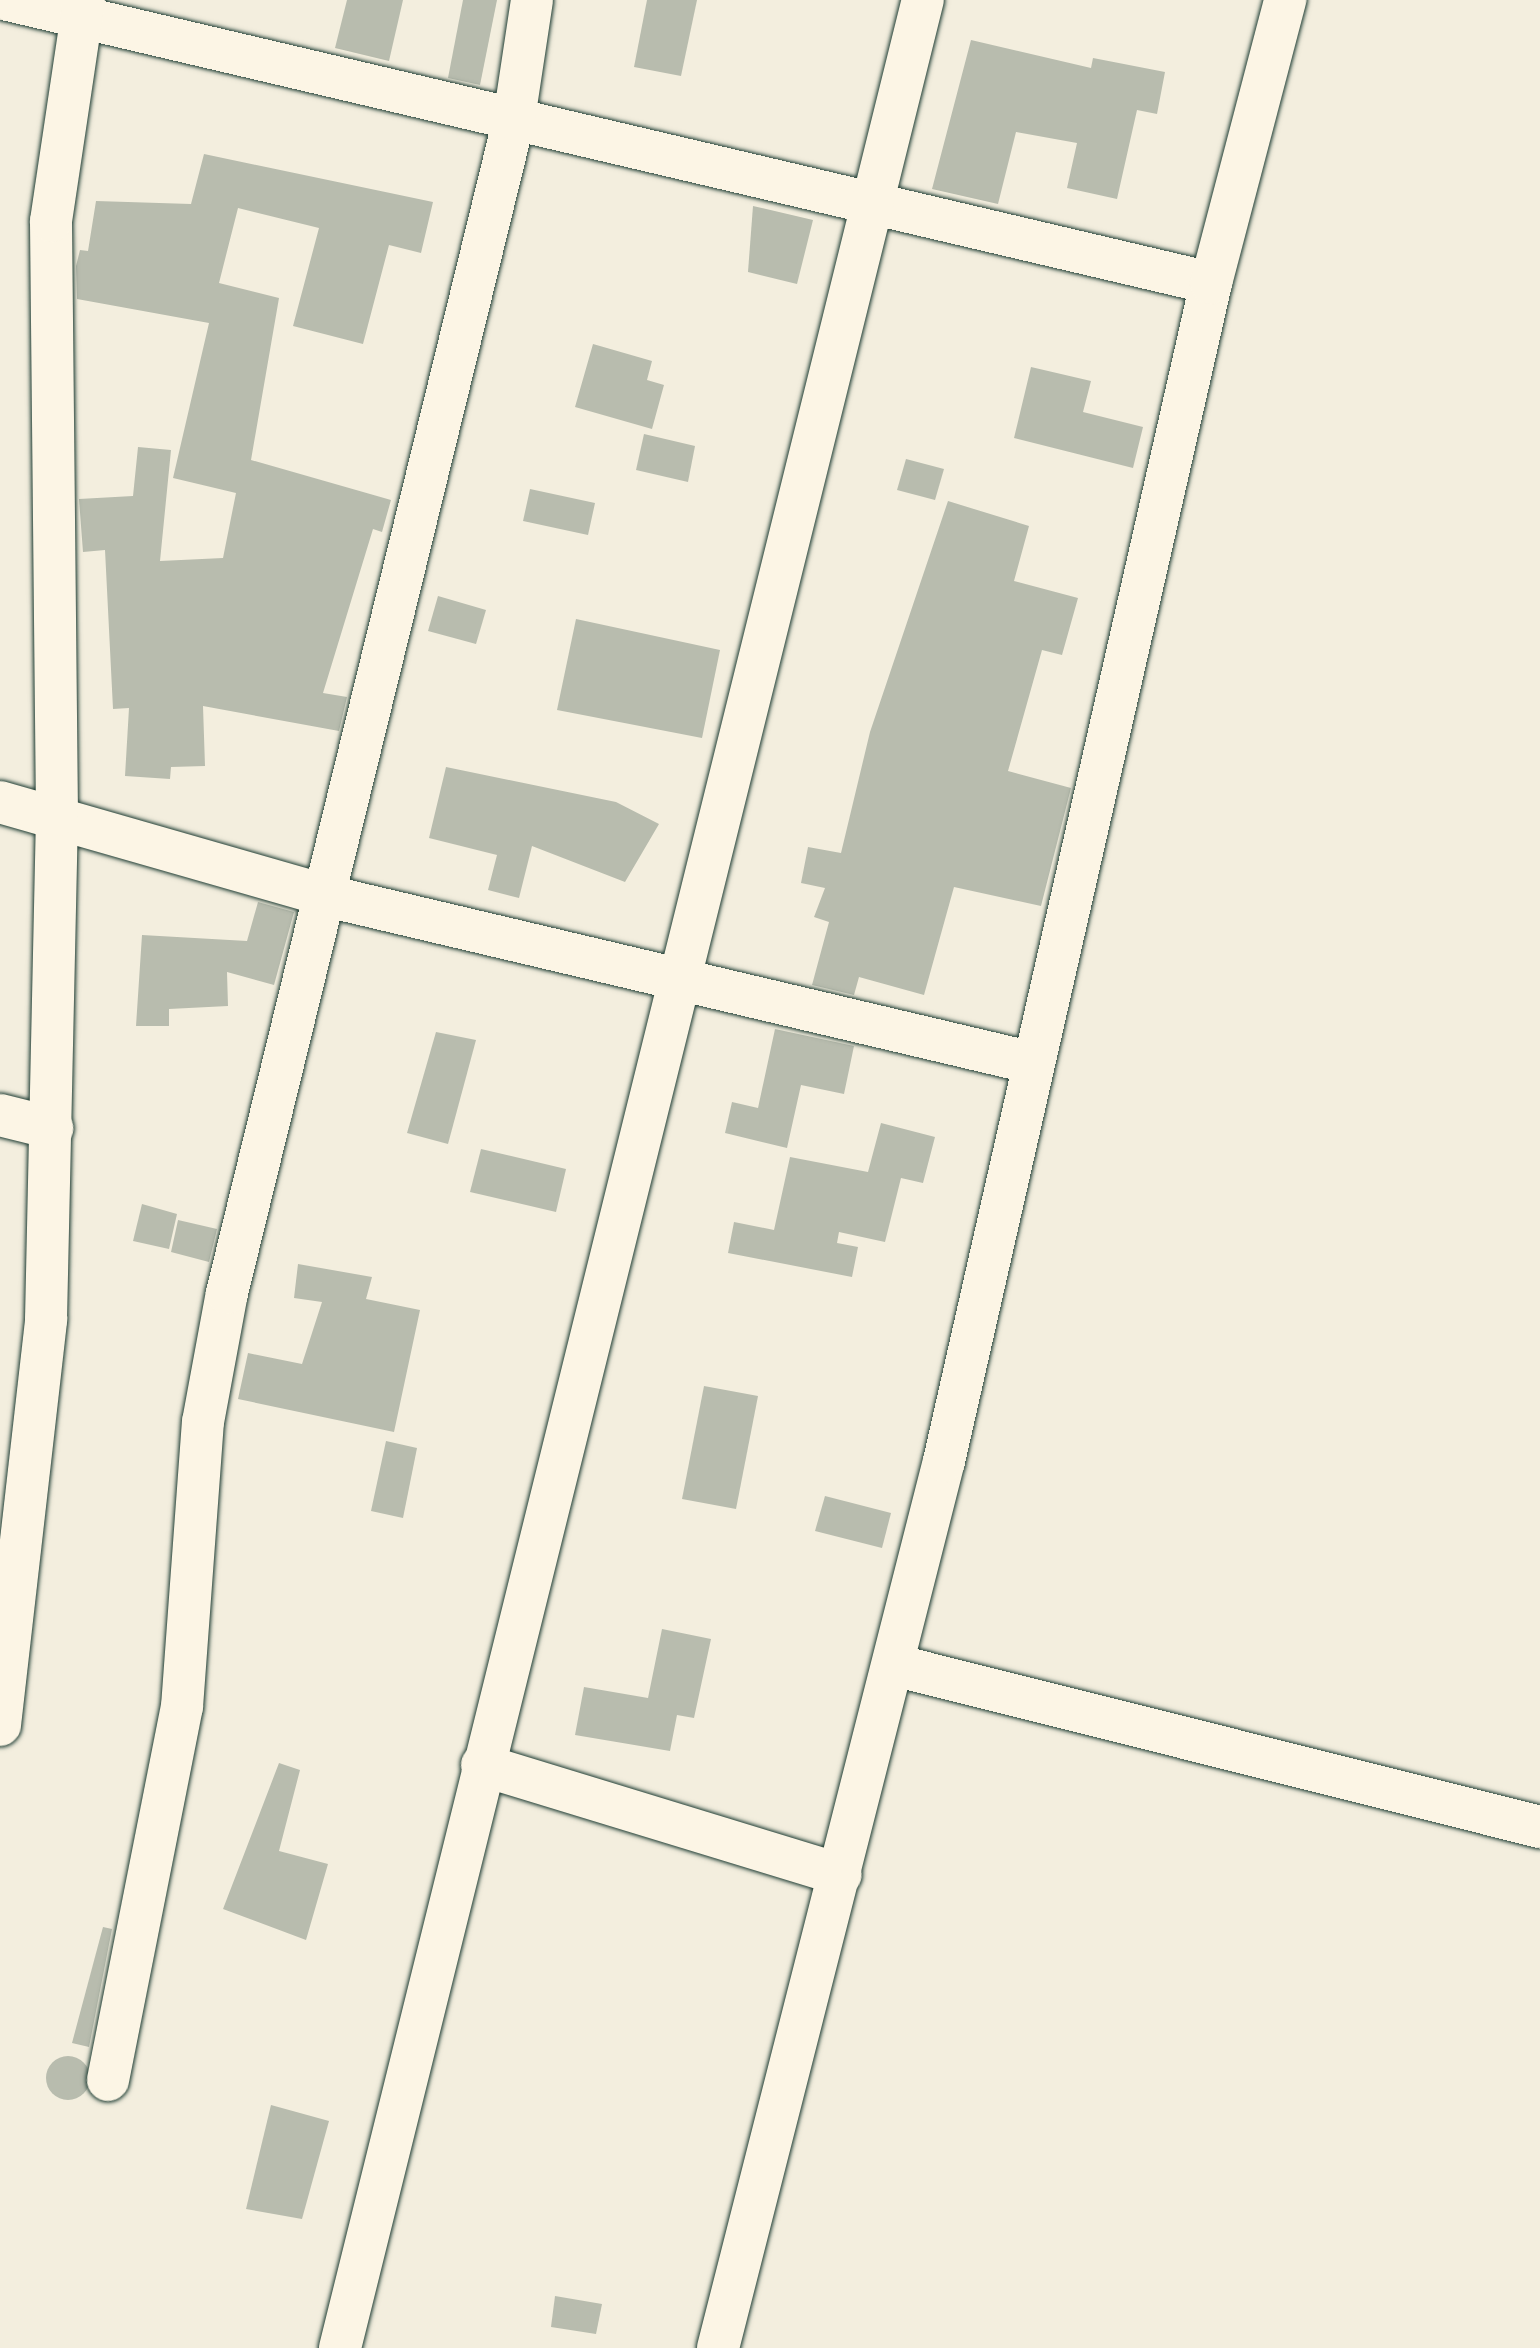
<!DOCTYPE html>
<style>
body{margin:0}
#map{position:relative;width:1540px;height:2348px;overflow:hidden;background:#f3eede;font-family:"Gochi Hand",sans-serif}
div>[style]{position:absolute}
.building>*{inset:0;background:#b8bcae}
.round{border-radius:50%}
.roads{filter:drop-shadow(0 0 2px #1f3d34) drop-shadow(0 0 2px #1f3d34)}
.minor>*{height:42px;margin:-21px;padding:0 21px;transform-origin:21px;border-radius:21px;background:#fcf5e5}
span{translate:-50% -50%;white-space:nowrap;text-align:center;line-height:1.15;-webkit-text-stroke:10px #fcf5e5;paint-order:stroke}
</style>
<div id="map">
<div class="building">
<div style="clip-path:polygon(347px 0,403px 0,389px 61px,335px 48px)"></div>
<div style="clip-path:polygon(463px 0,497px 0,480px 85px,448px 78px)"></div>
<div style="clip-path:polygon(647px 0,697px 0,681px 76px,634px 67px)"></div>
<div style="clip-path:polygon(971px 40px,1091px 68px,1093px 58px,1165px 72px,1157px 114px,1137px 110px,1117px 199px,1067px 188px,1077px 143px,1016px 132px,998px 204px,932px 189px)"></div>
<div style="clip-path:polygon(204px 154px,433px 202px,421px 253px,389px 245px,363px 344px,293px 326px,319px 228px,238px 208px,219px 283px,279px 298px,251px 460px,391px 500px,382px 532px,373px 529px,323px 693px,347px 697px,339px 731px,203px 706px,205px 766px,171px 767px,170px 779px,125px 776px,129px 708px,113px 709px,105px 550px,83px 552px,79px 499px,133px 496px,138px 447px,171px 450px,160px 561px,223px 558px,236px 493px,173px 478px,209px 323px,77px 299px,76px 266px,80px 250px,88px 251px,96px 201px,191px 204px)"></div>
<div style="clip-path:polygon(753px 206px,813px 220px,797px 284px,748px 272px)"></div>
<div style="clip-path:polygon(593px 344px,652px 361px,647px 380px,664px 385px,652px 429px,575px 407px)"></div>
<div style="clip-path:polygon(1031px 367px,1091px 381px,1083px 412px,1143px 427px,1133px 468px,1014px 438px)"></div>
<div style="clip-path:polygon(644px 434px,695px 446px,688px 482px,636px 470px)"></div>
<div style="clip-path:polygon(906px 459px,944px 469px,935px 500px,897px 490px)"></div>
<div style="clip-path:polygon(530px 489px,595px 503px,588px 535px,523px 521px)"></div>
<div style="clip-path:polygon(948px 501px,1029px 526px,1014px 581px,1078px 598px,1062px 655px,1042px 650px,1008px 771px,1071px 788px,1041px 906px,954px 887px,924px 995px,859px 977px,854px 995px,812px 985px,829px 922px,814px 917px,825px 888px,801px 883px,808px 847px,841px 853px,870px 732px)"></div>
<div style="clip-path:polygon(438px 596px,486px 610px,476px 644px,428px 631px)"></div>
<div style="clip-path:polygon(576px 619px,720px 650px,702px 738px,557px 710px)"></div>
<div style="clip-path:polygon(446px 767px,616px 802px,659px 824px,625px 882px,532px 846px,519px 898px,488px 890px,497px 855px,429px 838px)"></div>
<div style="clip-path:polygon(258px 902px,294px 912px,274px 985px,227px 972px,228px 1006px,169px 1009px,169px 1026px,136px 1026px,142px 935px,247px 941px)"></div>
<div style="clip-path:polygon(775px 1029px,854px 1046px,844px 1094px,801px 1085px,787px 1148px,725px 1133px,732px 1102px,758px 1108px)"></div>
<div style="clip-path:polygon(436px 1032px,476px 1040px,448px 1144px,407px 1133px)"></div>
<div style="clip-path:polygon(881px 1123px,935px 1137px,923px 1183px,901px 1178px,885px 1242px,839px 1232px,837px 1243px,858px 1247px,852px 1277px,728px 1253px,734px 1222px,774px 1230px,790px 1157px,868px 1172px)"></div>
<div style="clip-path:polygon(481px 1149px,566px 1169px,556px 1212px,470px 1192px)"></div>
<div style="clip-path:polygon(142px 1204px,177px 1214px,169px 1249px,133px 1241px)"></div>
<div style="clip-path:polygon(178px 1220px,217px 1229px,209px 1262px,171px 1252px)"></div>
<div style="clip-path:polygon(298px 1264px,372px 1277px,366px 1299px,420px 1310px,394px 1432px,238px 1399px,248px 1353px,302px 1364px,322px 1302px,294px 1298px)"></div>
<div style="clip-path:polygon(704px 1386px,758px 1396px,736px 1509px,682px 1499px)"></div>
<div style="clip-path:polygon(386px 1441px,417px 1448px,403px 1518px,371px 1511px)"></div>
<div style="clip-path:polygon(825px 1496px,891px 1513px,882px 1548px,815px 1531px)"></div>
<div style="clip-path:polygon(662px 1629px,711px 1639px,694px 1718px,677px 1715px,670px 1751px,575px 1735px,584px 1687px,648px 1698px)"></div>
<div style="clip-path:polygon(279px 1763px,300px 1770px,279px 1851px,328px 1864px,306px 1940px,223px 1909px)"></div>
<div style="clip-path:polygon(103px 1927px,112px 1929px,89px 2047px,72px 2043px)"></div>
<div class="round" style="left:46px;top:2056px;width:44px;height:44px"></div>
<div style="clip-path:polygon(271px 2105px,329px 2121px,302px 2219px,246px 2209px)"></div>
<div style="clip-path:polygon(555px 2296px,602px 2304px,596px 2334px,551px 2327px)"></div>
</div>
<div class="roads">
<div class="minor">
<div style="left:8px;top:0;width:1236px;rotate:13.24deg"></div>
<div style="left:0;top:802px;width:344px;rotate:16deg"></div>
<div style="left:331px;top:897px;width:721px;rotate:13.3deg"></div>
<div style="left:0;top:1115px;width:54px;rotate:14deg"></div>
<div style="left:894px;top:1665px;width:666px;rotate:14.08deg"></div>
<div style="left:0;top:1725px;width:408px;rotate:-83.5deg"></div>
<div style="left:46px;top:1320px;width:505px;rotate:-88.75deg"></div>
<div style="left:57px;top:815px;width:594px;rotate:-90.58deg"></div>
<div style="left:51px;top:221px;width:223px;rotate:-81.5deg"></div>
<div style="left:482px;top:1765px;width:375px;rotate:17deg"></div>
<div style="left:108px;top:2080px;width:380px;rotate:-78.8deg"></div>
<div style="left:182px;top:1707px;width:286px;rotate:-85.8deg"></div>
<div style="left:203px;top:1422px;width:131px;rotate:-79.5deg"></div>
<div style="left:227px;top:1293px;width:1209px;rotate:-76.26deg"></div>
<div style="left:514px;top:119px;width:120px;rotate:-81.4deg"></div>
<div style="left:340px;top:2348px;width:2419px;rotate:-76.06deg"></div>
<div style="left:718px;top:2348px;width:915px;rotate:-75.71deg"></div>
<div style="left:944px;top:1461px;width:1208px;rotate:-77.23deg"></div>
<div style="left:1211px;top:283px;width:293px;rotate:-75.3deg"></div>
</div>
</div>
</div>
